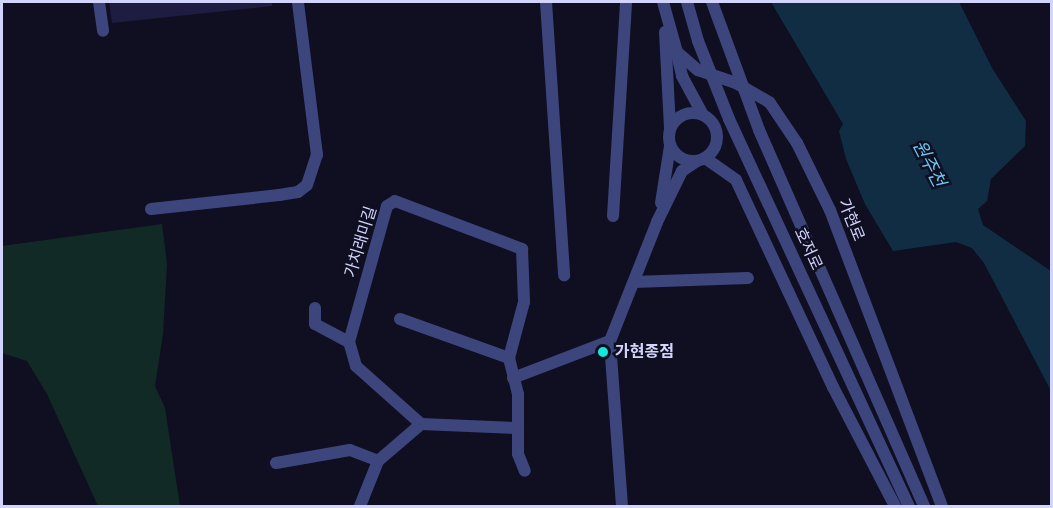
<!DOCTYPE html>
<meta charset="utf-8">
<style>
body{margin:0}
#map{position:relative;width:1053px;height:508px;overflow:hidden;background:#0f0f21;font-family:"Alegreya Sans","Noto Sans KR",sans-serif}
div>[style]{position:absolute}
.green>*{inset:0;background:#122a26}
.water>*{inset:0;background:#112d43}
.building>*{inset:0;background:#1e1c41}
.minor>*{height:12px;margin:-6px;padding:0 6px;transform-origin:6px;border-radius:6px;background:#3d457d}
.minor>.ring{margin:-6px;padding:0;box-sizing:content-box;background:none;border:12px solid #3d457d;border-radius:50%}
.minor-bridge>*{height:12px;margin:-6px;padding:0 6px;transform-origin:6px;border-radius:6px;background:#3d457d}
.dots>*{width:16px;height:16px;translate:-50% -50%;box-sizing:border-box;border:3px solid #0f0f21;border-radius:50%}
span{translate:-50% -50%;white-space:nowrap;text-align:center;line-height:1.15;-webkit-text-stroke:5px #0f0f21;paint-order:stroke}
.street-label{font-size:16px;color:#d2d4fc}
.poi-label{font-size:16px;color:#d2d4fc;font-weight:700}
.left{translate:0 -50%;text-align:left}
.water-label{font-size:18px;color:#68c9f4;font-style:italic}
.frame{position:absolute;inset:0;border:3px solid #d2d4fc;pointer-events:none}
</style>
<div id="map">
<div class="green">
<div style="clip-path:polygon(162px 224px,167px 264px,163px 334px,155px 386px,165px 408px,180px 506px,98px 506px,47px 394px,27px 361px,2px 353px,2px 246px)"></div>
</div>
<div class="water">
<div style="clip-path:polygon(771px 2px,959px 2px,992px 68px,1026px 121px,1025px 146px,991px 179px,987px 201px,978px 209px,983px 225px,1051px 271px,1051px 391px,984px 263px,972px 248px,956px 242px,893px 251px,865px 204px,846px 159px,839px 131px,843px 124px)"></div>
</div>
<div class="building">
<div style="clip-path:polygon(109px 2px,272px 2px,272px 6px,112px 23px)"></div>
</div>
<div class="minor">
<div style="left:99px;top:2px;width:29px;rotate:82deg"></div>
<div style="left:546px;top:2px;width:274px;rotate:86.2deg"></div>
<div style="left:663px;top:2px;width:52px;rotate:74.4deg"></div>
<div style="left:677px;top:52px;width:28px;rotate:41deg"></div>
<div style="left:698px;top:70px;width:40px;rotate:18.9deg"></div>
<div style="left:736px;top:83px;width:39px;rotate:30deg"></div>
<div style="left:770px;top:103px;width:48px;rotate:56deg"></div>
<div style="left:797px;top:143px;width:75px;rotate:63.8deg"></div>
<div style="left:830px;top:210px;width:316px;rotate:69.3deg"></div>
<div style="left:665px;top:32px;width:97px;rotate:87deg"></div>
<div style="left:677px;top:54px;width:23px;rotate:77deg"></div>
<div style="left:682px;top:76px;width:44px;rotate:61.7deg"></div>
<div class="ring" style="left:669px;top:113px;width:36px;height:36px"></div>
<div style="left:759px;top:130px;width:411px;rotate:66.3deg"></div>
<div style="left:705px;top:158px;width:38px;rotate:35deg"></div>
<div style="left:736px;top:180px;width:229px;rotate:64.9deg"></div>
<div style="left:833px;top:387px;width:134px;rotate:62.5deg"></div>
<div style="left:661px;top:203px;width:58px;rotate:-81deg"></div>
<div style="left:151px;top:209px;width:129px;rotate:-6.2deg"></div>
<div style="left:279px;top:195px;width:19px;rotate:-9deg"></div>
<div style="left:298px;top:192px;width:11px;rotate:-38deg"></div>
<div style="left:307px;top:185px;width:32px;rotate:-72deg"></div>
<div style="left:317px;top:155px;width:154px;rotate:-97.1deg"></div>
<div style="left:613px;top:216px;width:214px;rotate:-86.5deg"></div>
<div style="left:634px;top:282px;width:114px;rotate:-2deg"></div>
<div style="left:315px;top:308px;width:16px;rotate:90deg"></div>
<div style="left:315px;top:324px;width:38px;rotate:28deg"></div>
<div style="left:400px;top:319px;width:116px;rotate:19.7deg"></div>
<div style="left:513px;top:378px;width:104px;rotate:-20.9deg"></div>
<div style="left:421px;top:424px;width:87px;rotate:-138.3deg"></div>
<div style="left:356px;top:366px;width:25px;rotate:-106deg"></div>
<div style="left:349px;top:342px;width:141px;rotate:-74.4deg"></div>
<div style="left:387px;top:206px;width:9px;rotate:-32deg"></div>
<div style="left:395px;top:201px;width:136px;rotate:20.7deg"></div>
<div style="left:522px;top:249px;width:53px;rotate:87.8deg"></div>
<div style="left:524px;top:302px;width:58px;rotate:105deg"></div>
<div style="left:509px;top:358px;width:37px;rotate:76deg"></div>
<div style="left:518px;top:394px;width:60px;rotate:90deg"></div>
<div style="left:518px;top:454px;width:18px;rotate:68deg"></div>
<div style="left:421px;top:424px;width:95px;rotate:2.4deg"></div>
<div style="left:276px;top:463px;width:75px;rotate:-10deg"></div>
<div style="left:350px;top:450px;width:30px;rotate:21deg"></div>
<div style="left:360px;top:506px;width:48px;rotate:-68.2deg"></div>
<div style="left:378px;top:461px;width:57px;rotate:-40.7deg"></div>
<div style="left:622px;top:506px;width:165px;rotate:-94.2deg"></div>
<div style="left:610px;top:341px;width:128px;rotate:-68.4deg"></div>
<div style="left:657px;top:222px;width:57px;rotate:-63.9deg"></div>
<div style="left:682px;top:171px;width:18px;rotate:-34deg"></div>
</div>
<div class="minor-bridge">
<div style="left:687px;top:2px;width:41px;rotate:74.2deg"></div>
<div style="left:698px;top:41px;width:84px;rotate:68.3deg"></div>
<div style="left:729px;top:119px;width:427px;rotate:65.1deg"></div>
<div style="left:712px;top:2px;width:136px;rotate:69.8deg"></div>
</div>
<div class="dots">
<div style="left:603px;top:352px;background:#11e9dc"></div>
</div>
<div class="street-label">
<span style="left:851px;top:220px;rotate:68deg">가현로</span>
<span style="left:361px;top:242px;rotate:-73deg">가치래미길</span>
<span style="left:808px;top:249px;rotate:65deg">호저로</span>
</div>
<div class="poi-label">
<span class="left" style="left:615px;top:352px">가현종점</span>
</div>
<div class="water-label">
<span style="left:928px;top:164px;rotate:63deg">원주천</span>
</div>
<div class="frame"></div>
</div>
